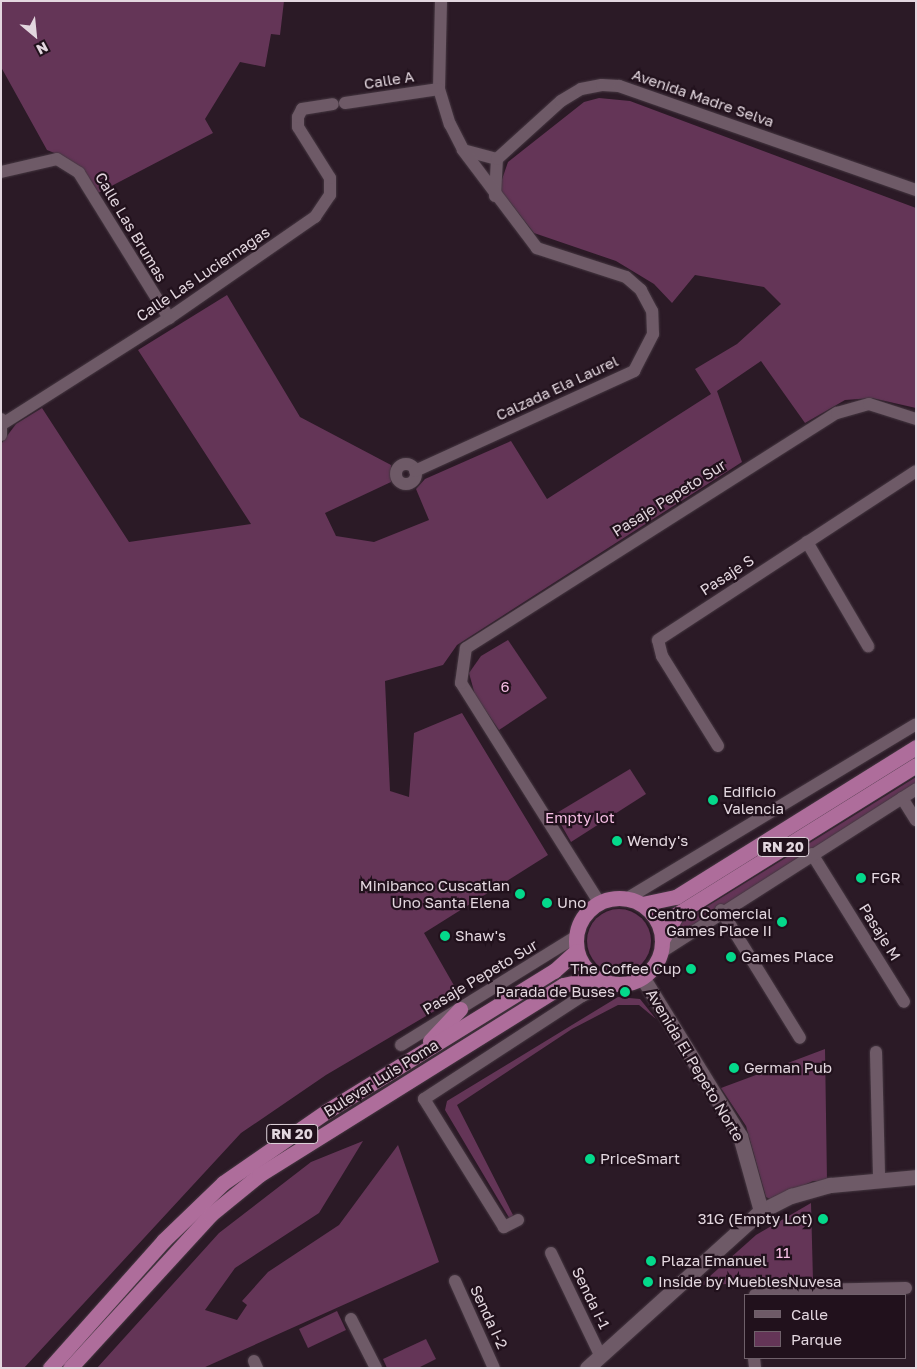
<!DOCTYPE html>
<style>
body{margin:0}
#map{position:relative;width:917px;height:1369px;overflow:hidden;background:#2b1a26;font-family:"Golos Text",sans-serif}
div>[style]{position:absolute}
.green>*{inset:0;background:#643557}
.round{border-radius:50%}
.roads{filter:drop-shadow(0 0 1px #453741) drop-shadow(0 0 1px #453741)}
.minor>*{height:12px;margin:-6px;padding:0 6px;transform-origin:6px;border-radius:6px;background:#6e5a67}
.minor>.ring{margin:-6px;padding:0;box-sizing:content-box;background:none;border:12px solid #6e5a67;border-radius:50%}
.tertiary>*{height:15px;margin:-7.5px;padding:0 7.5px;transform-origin:7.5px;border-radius:7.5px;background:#6e5a67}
.secondary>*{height:15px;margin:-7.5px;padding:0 7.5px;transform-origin:7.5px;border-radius:7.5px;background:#6e5a67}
.trunk>*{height:15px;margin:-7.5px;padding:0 7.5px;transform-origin:7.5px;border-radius:7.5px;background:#ae6d9b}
.trunk>.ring{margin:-7.5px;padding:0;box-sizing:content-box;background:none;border:15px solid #ae6d9b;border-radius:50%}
.dots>*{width:14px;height:14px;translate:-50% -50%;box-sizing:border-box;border:2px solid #21111c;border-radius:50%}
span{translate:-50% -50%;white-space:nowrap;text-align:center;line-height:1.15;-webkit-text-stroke:4.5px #21111c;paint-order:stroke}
.shield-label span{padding:1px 4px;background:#21111c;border:1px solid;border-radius:4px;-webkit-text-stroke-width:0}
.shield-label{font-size:14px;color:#e3d7df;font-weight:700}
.street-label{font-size:15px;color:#e3d7df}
.park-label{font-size:15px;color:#f6bee4}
.poi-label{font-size:15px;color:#e3d7df}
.left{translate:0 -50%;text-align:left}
.right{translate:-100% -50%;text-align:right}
.frame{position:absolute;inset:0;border:2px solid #e3d7df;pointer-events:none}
.legend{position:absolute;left:744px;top:1294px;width:162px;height:65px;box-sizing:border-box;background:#21111c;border:1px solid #6f606a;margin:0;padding:6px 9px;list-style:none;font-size:15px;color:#e3d7df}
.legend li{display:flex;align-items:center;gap:10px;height:25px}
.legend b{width:25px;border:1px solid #6f606a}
.north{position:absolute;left:10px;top:10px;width:50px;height:50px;-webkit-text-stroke:4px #21111c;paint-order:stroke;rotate:152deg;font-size:14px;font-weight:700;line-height:20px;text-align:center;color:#e3d7df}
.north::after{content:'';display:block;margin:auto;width:18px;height:22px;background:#e3d7df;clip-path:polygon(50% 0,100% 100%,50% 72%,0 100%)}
</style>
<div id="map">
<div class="green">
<div style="clip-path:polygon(1px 1px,284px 1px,280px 35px,271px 34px,265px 67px,240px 62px,205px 119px,213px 133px,98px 193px,62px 156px,47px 150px,1px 67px)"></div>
<div style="clip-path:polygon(599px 98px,630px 101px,916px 208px,916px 408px,872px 398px,845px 400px,805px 423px,761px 361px,717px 391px,742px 462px,457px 645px,443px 665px,385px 681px,390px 791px,409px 797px,414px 733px,462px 713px,548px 855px,424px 933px,460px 996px,326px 1075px,241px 1133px,24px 1368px,1px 1368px,1px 444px,16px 424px,42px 408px,129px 542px,251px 524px,138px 350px,227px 295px,300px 417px,391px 465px,391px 482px,325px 513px,336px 536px,374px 542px,429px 520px,416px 489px,425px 479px,511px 441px,547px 499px,711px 394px,695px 369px,737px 344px,781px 304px,764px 287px,695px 275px,672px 303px,654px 284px,616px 261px,534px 233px,499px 188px,508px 162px,584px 102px)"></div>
<div style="clip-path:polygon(508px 640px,547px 698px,499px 730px,475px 695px,469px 673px,481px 656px)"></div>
<div style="clip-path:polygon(630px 769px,646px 794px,571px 842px,555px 814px)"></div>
<div style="clip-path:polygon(916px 777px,916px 787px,672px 939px,682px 922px)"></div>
<div class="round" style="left:587px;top:909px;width:64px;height:64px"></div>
<div style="clip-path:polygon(618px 997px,640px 999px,656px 1019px,639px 1005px,618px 1005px,572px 1029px,457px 1105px,513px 1215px,511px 1221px,445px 1110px,447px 1101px)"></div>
<div style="clip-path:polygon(825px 1049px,827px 1181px,813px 1181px,772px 1200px,766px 1197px,746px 1126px,721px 1088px)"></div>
<div style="clip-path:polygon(363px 1141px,319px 1213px,235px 1268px,205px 1310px,237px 1320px,247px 1305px,242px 1301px,268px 1272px,339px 1225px,398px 1145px,439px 1262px,203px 1368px,97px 1368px,219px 1233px,311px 1162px)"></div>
<div style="clip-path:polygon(811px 1203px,813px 1281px,700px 1285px,756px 1235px)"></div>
<div style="clip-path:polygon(337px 1311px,346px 1330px,308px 1348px,299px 1329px)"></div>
<div style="clip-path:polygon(426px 1339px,436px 1359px,418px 1368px,387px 1368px,383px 1359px)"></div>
</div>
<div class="roads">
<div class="minor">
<div style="left:441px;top:1px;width:88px;rotate:91.3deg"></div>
<div style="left:439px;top:89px;width:37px;rotate:73deg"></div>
<div style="left:450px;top:124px;width:29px;rotate:63deg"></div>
<div style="left:463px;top:150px;width:35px;rotate:15deg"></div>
<div style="left:345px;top:103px;width:95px;rotate:-8.5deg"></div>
<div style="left:1px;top:172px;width:57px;rotate:-13.1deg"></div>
<div style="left:57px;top:159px;width:26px;rotate:32deg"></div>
<div style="left:79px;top:173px;width:171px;rotate:58.2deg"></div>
<div style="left:495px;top:196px;width:37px;rotate:-87deg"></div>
<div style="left:497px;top:159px;width:86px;rotate:-42.2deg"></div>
<div style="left:561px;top:101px;width:23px;rotate:-31deg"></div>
<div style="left:581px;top:89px;width:21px;rotate:-11deg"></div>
<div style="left:602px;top:85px;width:17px;rotate:3deg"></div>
<div style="left:619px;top:86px;width:315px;rotate:19.3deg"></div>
<div style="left:1px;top:419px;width:16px;rotate:90deg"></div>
<div style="left:4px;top:423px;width:196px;rotate:-32.5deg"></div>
<div style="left:169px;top:318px;width:178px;rotate:-34.7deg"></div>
<div style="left:315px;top:217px;width:27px;rotate:-56deg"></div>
<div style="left:330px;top:195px;width:17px;rotate:-90deg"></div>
<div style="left:330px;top:178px;width:60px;rotate:-122.1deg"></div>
<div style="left:298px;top:127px;width:10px;rotate:-90deg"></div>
<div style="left:298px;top:117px;width:9px;rotate:-63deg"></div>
<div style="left:302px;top:109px;width:31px;rotate:-9deg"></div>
<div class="ring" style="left:396px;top:464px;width:8px;height:8px"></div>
<div style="left:415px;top:471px;width:241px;rotate:-24.5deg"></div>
<div style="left:634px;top:371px;width:42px;rotate:-62.8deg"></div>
<div style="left:653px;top:334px;width:23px;rotate:-92deg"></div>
<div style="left:652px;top:311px;width:24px;rotate:-118deg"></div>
<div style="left:641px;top:290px;width:20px;rotate:-139deg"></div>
<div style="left:626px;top:277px;width:94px;rotate:-162deg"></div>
<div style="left:537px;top:248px;width:123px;rotate:-127.1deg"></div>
<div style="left:807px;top:542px;width:121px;rotate:59.6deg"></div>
<div style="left:718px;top:746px;width:106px;rotate:-121.9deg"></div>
<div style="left:662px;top:656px;width:16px;rotate:-104deg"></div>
<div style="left:658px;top:640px;width:308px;rotate:-33.2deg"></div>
<div style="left:902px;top:798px;width:26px;rotate:58deg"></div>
<div style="left:812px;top:854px;width:174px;rotate:58.1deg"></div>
<div style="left:628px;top:898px;width:336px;rotate:-31.1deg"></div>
<div style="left:599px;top:902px;width:259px;rotate:-122.2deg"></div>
<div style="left:461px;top:683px;width:35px;rotate:-82deg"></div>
<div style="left:466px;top:648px;width:439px;rotate:-32.4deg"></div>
<div style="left:837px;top:413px;width:33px;rotate:-16deg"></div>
<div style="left:869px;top:404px;width:49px;rotate:17.7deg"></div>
<div style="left:721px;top:910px;width:150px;rotate:58.3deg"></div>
<div style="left:660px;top:953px;width:304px;rotate:-32.6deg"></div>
<div style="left:401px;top:1045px;width:205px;rotate:-31.8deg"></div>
<div style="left:876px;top:1052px;width:125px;rotate:88.6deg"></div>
<div style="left:518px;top:1220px;width:16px;rotate:153deg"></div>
<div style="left:504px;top:1227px;width:151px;rotate:-122deg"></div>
<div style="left:424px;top:1099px;width:189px;rotate:-33.1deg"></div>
<div style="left:582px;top:996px;width:30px;rotate:-26deg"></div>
<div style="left:551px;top:1253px;width:115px;rotate:64.3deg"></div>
<div style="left:455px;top:1281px;width:95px;rotate:65.9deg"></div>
<div style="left:755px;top:1295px;width:10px;rotate:-24deg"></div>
<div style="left:764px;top:1291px;width:142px;rotate:-1.2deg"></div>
<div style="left:351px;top:1319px;width:55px;rotate:63deg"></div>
<div style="left:754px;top:1358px;width:10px;rotate:84deg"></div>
<div style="left:254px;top:1361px;width:8px;rotate:67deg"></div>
</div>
<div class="tertiary">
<div style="left:761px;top:1211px;width:34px;rotate:-27deg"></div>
<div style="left:791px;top:1196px;width:41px;rotate:-15.8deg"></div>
<div style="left:830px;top:1185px;width:86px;rotate:-5.3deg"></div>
</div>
<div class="secondary">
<div style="left:587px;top:1368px;width:234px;rotate:-42.1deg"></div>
<div style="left:761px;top:1211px;width:78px;rotate:-105.6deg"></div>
<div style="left:740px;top:1136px;width:187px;rotate:-121.6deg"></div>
</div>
<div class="trunk">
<div class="ring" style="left:576px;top:898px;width:71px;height:71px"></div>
<div style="left:642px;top:904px;width:35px;rotate:-12deg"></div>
<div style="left:676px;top:897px;width:283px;rotate:-32deg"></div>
<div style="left:662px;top:940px;width:30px;rotate:-60deg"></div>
<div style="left:677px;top:914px;width:282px;rotate:-31.9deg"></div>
<div style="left:430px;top:1041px;width:44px;rotate:-46.8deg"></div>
<div style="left:50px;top:1368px;width:170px;rotate:-48.3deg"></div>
<div style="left:163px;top:1241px;width:83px;rotate:-44deg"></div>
<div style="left:223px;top:1183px;width:126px;rotate:-34.7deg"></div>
<div style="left:327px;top:1111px;width:267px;rotate:-31.7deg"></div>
<div style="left:554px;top:971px;width:30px;rotate:-42deg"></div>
<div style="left:70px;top:1368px;width:207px;rotate:-47.5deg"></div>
<div style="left:210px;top:1215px;width:63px;rotate:-39.2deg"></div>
<div style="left:259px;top:1175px;width:358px;rotate:-32deg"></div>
<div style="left:563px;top:985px;width:34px;rotate:-12deg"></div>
</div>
</div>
<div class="dots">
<div style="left:713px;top:800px;background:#04d98b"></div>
<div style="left:617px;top:841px;background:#04d98b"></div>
<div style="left:861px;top:878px;background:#04d98b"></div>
<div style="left:520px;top:894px;background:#04d98b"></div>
<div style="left:547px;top:903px;background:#04d98b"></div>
<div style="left:782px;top:922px;background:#04d98b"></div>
<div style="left:445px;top:936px;background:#04d98b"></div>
<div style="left:731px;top:957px;background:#04d98b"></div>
<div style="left:691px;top:969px;background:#04d98b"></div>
<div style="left:625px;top:992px;background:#04d98b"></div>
<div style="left:734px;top:1068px;background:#04d98b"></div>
<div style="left:590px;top:1159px;background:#04d98b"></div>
<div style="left:823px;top:1219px;background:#04d98b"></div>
<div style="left:651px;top:1261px;background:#04d98b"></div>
<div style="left:648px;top:1282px;background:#04d98b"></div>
</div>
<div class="shield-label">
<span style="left:783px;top:847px">RN 20</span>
<span style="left:292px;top:1134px">RN 20</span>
</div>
<div class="street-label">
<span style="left:389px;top:80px;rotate:-9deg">Calle A</span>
<span style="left:703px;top:98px;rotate:19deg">Avenida Madre Selva</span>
<span style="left:131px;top:227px;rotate:59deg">Calle Las Brumas</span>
<span style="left:203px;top:274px;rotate:-34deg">Calle Las Luciernagas</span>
<span style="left:557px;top:388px;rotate:-25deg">Calzada Ela Laurel</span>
<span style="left:669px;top:498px;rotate:-32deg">Pasaje Pepeto Sur</span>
<span style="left:727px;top:575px;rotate:-33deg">Pasaje S</span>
<span style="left:880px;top:932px;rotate:58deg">Pasaje M</span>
<span style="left:480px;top:977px;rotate:-31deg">Pasaje Pepeto Sur</span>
<span style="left:695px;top:1065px;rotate:59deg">Avenida El Pepeto Norte</span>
<span style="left:381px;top:1078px;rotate:-32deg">Bulevar Luis Poma</span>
<span style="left:591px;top:1298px;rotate:64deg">Senda I-1</span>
<span style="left:489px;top:1317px;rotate:65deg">Senda I-2</span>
</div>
<div class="park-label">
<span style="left:505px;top:687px">6</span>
<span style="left:580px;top:818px">Empty lot</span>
<span style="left:783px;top:1253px">11</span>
</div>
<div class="poi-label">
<span class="left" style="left:723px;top:800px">Edificio<br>Valencia</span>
<span class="left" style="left:627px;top:841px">Wendy's</span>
<span class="left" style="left:871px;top:878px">FGR</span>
<span class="right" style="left:510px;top:894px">Minibanco Cuscatlan<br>Uno Santa Elena</span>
<span class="left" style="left:557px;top:903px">Uno</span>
<span class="right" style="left:772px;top:922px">Centro Comercial<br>Games Place II</span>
<span class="left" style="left:455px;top:936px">Shaw's</span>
<span class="left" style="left:741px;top:957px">Games Place</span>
<span class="right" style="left:681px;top:969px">The Coffee Cup</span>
<span class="right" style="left:615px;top:992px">Parada de Buses</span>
<span class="left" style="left:744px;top:1068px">German Pub</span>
<span class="left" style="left:600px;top:1159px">PriceSmart</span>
<span class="right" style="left:813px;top:1219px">31G (Empty Lot)</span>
<span class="left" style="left:661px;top:1261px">Plaza Emanuel</span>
<span class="left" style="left:658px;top:1282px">Inside by MueblesNuvesa</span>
</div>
<div class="frame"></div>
<ul class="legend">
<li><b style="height:6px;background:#6e5a67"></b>Calle</li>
<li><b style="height:14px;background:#643557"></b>Parque</li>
</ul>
<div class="north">N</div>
</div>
